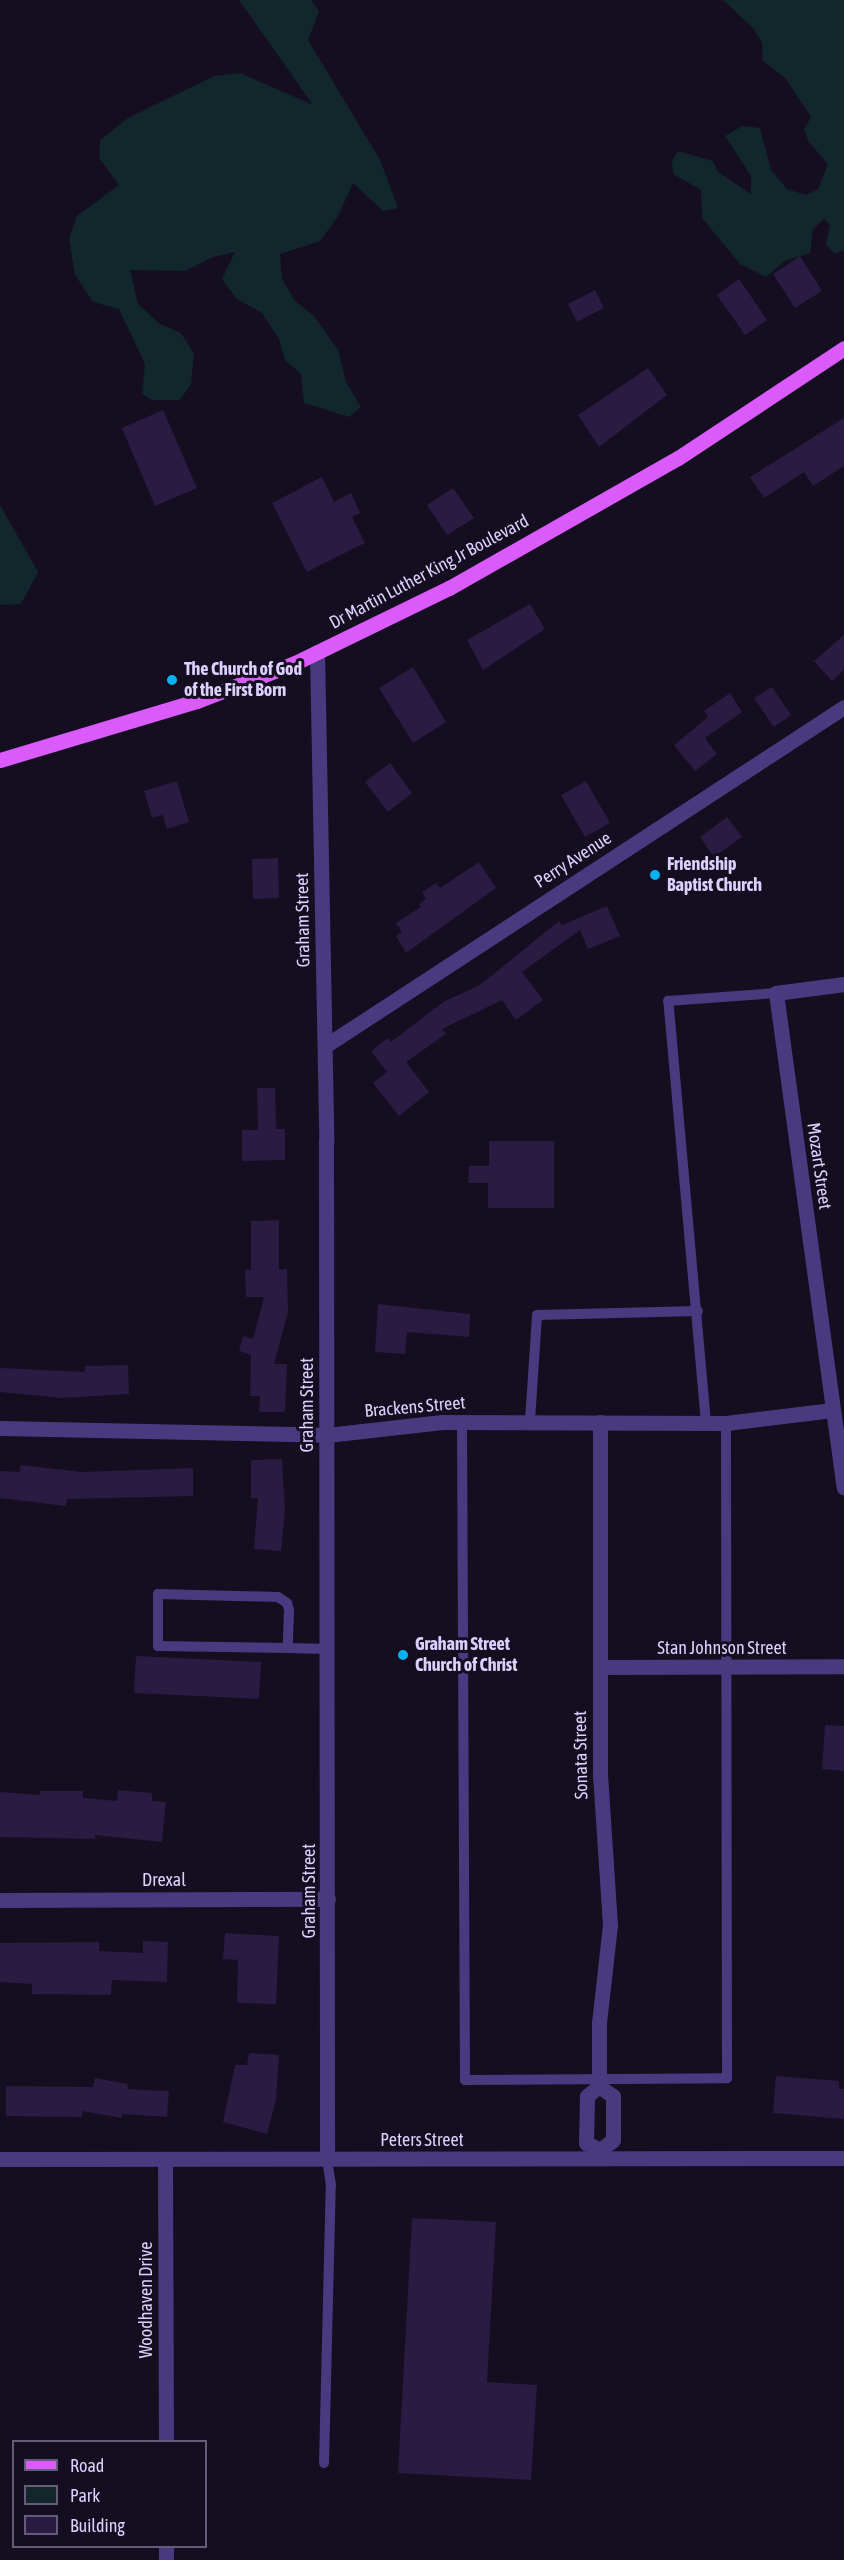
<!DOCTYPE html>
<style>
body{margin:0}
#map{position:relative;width:844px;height:2560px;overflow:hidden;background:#150e21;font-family:"Asap Condensed",sans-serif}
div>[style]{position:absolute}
.green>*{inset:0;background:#11272b}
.building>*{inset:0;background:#291b42}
.lane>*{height:10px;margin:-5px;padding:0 5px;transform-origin:5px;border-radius:5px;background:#493a7f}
.street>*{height:15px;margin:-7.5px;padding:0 7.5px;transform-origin:7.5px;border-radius:7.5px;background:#493a7f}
.primary>*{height:15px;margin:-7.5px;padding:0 7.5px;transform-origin:7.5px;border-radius:7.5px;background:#da5afa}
.dots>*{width:16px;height:16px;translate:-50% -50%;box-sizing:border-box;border:3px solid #150e21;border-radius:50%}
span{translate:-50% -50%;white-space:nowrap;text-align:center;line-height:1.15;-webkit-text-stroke:6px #150e21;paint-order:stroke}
.street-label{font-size:18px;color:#ddd0fd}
.poi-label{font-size:18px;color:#ddd0fd;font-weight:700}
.left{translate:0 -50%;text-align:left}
.legend{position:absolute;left:12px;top:2440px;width:195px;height:108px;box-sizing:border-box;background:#150e21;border:2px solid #655c79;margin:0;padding:8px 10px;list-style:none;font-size:18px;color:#ddd0fd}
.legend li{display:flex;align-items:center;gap:12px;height:30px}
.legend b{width:30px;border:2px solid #655c79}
</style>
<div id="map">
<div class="green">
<div style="clip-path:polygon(239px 0,311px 0,319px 11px,308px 40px,380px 160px,398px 208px,383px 211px,353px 183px,338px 216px,320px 241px,280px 254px,282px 279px,295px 301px,314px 316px,338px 350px,346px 382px,361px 407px,349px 417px,304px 403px,301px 374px,285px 360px,279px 339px,262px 313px,237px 299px,222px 279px,235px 252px,213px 257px,185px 271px,130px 270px,138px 304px,160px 324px,181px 333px,194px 354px,191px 384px,180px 400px,152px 400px,142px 394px,145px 364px,119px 309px,93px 302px,75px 275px,69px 238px,77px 216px,119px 185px,99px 158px,100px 140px,128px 118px,214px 76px,240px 73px,313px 105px)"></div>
<div style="clip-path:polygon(723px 0,844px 0,844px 250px,835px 254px,826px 245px,830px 225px,824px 219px,813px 229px,810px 253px,785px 261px,766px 277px,740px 264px,702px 218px,701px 190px,673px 174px,672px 161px,678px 151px,713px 161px,718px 172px,751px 194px,751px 176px,725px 136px,742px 126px,760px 128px,771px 170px,787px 189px,806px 195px,818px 189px,828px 164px,809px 142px,804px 130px,811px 117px,786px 79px,763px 61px,762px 42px,752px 27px)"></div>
<div style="clip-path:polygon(0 505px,38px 572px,21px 604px,0 605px)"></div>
</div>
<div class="building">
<div style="clip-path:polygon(800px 256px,822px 291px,795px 308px,773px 274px)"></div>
<div style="clip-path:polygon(739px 279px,767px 320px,745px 335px,717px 295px)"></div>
<div style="clip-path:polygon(595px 290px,604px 308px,577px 322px,568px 304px)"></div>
<div style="clip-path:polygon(648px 368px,667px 395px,599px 447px,578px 415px)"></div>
<div style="clip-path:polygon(163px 410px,197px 488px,155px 506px,122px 428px)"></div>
<div style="clip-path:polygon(844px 418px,844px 466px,813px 486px,804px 472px,764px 498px,750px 477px)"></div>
<div style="clip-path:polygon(322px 477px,334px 502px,351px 493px,360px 513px,352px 517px,365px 543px,307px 572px,272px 503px)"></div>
<div style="clip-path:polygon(453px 488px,474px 518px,447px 535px,427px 505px)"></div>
<div style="clip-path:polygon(530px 604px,545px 629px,483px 670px,467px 640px)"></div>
<div style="clip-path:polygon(844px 635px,844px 670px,832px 681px,814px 661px)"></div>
<div style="clip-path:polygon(413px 667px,446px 722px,413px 743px,379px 688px)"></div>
<div style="clip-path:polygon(772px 687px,791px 715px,774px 727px,754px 698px)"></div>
<div style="clip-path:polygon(730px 693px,742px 712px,705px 738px,717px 754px,695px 771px,674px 745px,708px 717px,704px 711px)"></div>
<div style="clip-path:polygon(390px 763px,412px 793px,388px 812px,365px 782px)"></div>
<div style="clip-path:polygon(177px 781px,189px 822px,167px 829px,163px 815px,152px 818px,144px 791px)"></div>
<div style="clip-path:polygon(586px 781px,610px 823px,585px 837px,561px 795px)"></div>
<div style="clip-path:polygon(727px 817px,742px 837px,714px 857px,700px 837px)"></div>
<div style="clip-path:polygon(278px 858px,279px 898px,253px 899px,252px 859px)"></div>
<div style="clip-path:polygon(479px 862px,496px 888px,406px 953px,396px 936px,402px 932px,396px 923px,421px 907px,419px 904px,426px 899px,422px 892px,436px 883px,440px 888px)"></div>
<div style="clip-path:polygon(607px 906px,620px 936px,588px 949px,580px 930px,522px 972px,543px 1000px,516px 1020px,502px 1000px,442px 1029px,446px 1034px,406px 1062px,429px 1092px,399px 1116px,373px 1083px,387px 1072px,371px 1051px,388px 1038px,391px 1042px,443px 1002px,480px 985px,559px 921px,562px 925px)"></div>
<div style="clip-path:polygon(257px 1088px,275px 1088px,276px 1129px,285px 1129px,285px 1160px,242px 1161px,242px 1130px,258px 1130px)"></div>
<div style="clip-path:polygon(489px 1141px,554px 1141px,554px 1208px,488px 1208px,488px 1183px,468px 1183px,469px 1166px,489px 1166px)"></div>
<div style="clip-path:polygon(279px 1220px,279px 1270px,287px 1269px,288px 1312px,274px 1364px,287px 1364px,285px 1412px,259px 1412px,260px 1396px,250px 1396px,251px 1355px,239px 1351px,243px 1336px,253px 1339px,264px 1297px,246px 1297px,245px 1270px,251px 1270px,251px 1221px)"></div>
<div style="clip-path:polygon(378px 1304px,470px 1314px,469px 1337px,407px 1332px,405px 1354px,375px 1352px)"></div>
<div style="clip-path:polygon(128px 1365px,129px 1394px,62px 1398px,0 1392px,0 1368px,85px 1372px,85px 1366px)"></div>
<div style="clip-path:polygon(282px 1459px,285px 1511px,281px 1551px,254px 1549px,258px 1498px,251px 1498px,251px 1460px)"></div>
<div style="clip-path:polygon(20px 1465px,82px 1472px,193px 1468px,193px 1496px,67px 1499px,66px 1506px,0 1498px,0 1471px,20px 1472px)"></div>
<div style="clip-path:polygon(136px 1656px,261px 1662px,259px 1699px,134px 1693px)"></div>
<div style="clip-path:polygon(825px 1725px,844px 1726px,844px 1771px,822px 1769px)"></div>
<div style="clip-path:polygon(118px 1790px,152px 1793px,152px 1801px,166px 1802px,162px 1842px,95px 1835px,95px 1839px,0 1837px,0 1792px,40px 1795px,40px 1791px,83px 1791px,83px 1798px,117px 1801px)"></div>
<div style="clip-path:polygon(225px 1933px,279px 1936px,276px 2004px,237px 2003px,238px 1960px,223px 1959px)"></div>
<div style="clip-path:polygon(143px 1941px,168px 1942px,167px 1982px,112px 1980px,111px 1995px,32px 1994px,32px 1984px,0 1982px,0 1943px,99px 1942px,99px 1951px,143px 1953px)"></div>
<div style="clip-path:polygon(249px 2053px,279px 2055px,276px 2100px,267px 2134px,223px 2122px,235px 2065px,247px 2065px)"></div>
<div style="clip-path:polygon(776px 2076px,839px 2081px,839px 2088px,844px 2089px,844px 2119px,773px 2113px)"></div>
<div style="clip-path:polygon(95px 2078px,128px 2084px,127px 2089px,169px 2091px,167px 2117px,122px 2114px,122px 2118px,82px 2111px,82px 2117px,6px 2116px,6px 2086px,93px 2087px)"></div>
<div style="clip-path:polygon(412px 2218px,496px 2222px,487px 2382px,537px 2385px,531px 2480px,398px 2473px)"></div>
</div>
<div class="lane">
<div style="left:462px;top:1421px;width:659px;rotate:89.74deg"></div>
<div style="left:465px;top:2080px;width:262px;rotate:-0.4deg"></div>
<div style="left:727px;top:2078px;width:655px;rotate:-90.09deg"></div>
<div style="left:530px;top:1421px;width:106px;rotate:-86.2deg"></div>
<div style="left:537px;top:1315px;width:161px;rotate:-1.4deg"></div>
<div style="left:706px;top:1423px;width:424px;rotate:-95.1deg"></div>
<div style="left:668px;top:1001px;width:108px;rotate:-4.2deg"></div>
<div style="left:288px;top:1648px;width:130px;rotate:-179.1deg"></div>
<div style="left:158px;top:1646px;width:52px;rotate:-90deg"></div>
<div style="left:158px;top:1594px;width:120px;rotate:1.4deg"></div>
<div style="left:278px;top:1597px;width:11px;rotate:34deg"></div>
<div style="left:287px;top:1603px;width:7px;rotate:74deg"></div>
<div style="left:289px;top:1610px;width:38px;rotate:92deg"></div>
<div style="left:288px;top:1648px;width:40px;rotate:1.4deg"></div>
<div style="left:324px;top:2463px;width:278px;rotate:-88.6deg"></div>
<div style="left:331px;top:2185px;width:26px;rotate:-99deg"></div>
</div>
<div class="street">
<div style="left:317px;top:652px;width:489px;rotate:88.9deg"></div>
<div style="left:326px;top:1141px;width:1018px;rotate:89.94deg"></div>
<div style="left:844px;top:984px;width:69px;rotate:172.5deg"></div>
<div style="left:776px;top:993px;width:499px;rotate:82.2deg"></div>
<div style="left:325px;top:1046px;width:620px;rotate:-33.15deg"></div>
<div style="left:0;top:1428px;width:327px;rotate:1.2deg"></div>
<div style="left:327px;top:1435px;width:116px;rotate:-6.4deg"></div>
<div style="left:442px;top:1422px;width:284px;rotate:0.2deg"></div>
<div style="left:726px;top:1423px;width:107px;rotate:-7deg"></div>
<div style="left:600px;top:1667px;width:244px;rotate:-0.2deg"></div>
<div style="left:0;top:1900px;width:328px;rotate:-0.2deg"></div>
<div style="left:599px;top:2086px;width:63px;rotate:-90deg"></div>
<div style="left:599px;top:2023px;width:99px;rotate:-83.6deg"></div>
<div style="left:610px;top:1925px;width:149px;rotate:-93.8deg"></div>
<div style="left:600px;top:1776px;width:354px;rotate:-90deg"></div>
<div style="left:599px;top:2086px;width:16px;rotate:140deg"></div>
<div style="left:587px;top:2096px;width:47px;rotate:91.2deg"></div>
<div style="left:586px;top:2143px;width:16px;rotate:27deg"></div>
<div style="left:599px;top:2086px;width:17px;rotate:36deg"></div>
<div style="left:613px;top:2096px;width:44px;rotate:90deg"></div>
<div style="left:613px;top:2140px;width:16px;rotate:142deg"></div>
<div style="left:0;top:2159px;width:844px;rotate:-0.07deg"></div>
<div style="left:165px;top:2159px;width:283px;rotate:89.8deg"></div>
<div style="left:166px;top:2546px;width:14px;rotate:90deg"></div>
</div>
<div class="primary">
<div style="left:0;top:760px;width:206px;rotate:-16.7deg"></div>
<div style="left:197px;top:701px;width:105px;rotate:-21.2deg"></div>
<div style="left:295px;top:663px;width:171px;rotate:-26deg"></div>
<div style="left:449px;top:588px;width:263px;rotate:-29.6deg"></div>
<div style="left:678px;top:458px;width:199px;rotate:-33.5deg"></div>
</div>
<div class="dots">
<div style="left:172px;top:680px;background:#08b1f1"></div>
<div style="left:655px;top:875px;background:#08b1f1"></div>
<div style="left:403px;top:1655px;background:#08b1f1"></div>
</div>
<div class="street-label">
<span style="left:429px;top:572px;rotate:-28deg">Dr Martin Luther King Jr Boulevard</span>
<span style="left:573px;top:860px;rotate:-33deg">Perry Avenue</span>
<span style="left:303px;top:920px;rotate:-91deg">Graham Street</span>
<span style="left:819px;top:1166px;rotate:82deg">Mozart Street</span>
<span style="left:307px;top:1405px;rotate:-90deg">Graham Street</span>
<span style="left:415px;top:1407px;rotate:-5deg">Brackens Street</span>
<span style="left:722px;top:1648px">Stan Johnson Street</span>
<span style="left:581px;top:1755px;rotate:-91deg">Sonata Street</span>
<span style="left:164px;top:1880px">Drexal</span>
<span style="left:309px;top:1891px;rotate:-90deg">Graham Street</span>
<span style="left:422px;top:2140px">Peters Street</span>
<span style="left:146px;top:2300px;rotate:-90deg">Woodhaven Drive</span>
</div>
<div class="poi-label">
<span class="left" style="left:184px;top:680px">The Church of God<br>of the First Born</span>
<span class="left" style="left:667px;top:875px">Friendship<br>Baptist Church</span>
<span class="left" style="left:415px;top:1655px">Graham Street<br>Church of Christ</span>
</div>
<ul class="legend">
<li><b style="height:8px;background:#da5afa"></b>Road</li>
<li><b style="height:16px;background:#11272b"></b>Park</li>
<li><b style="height:16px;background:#291b42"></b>Building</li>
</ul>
</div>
